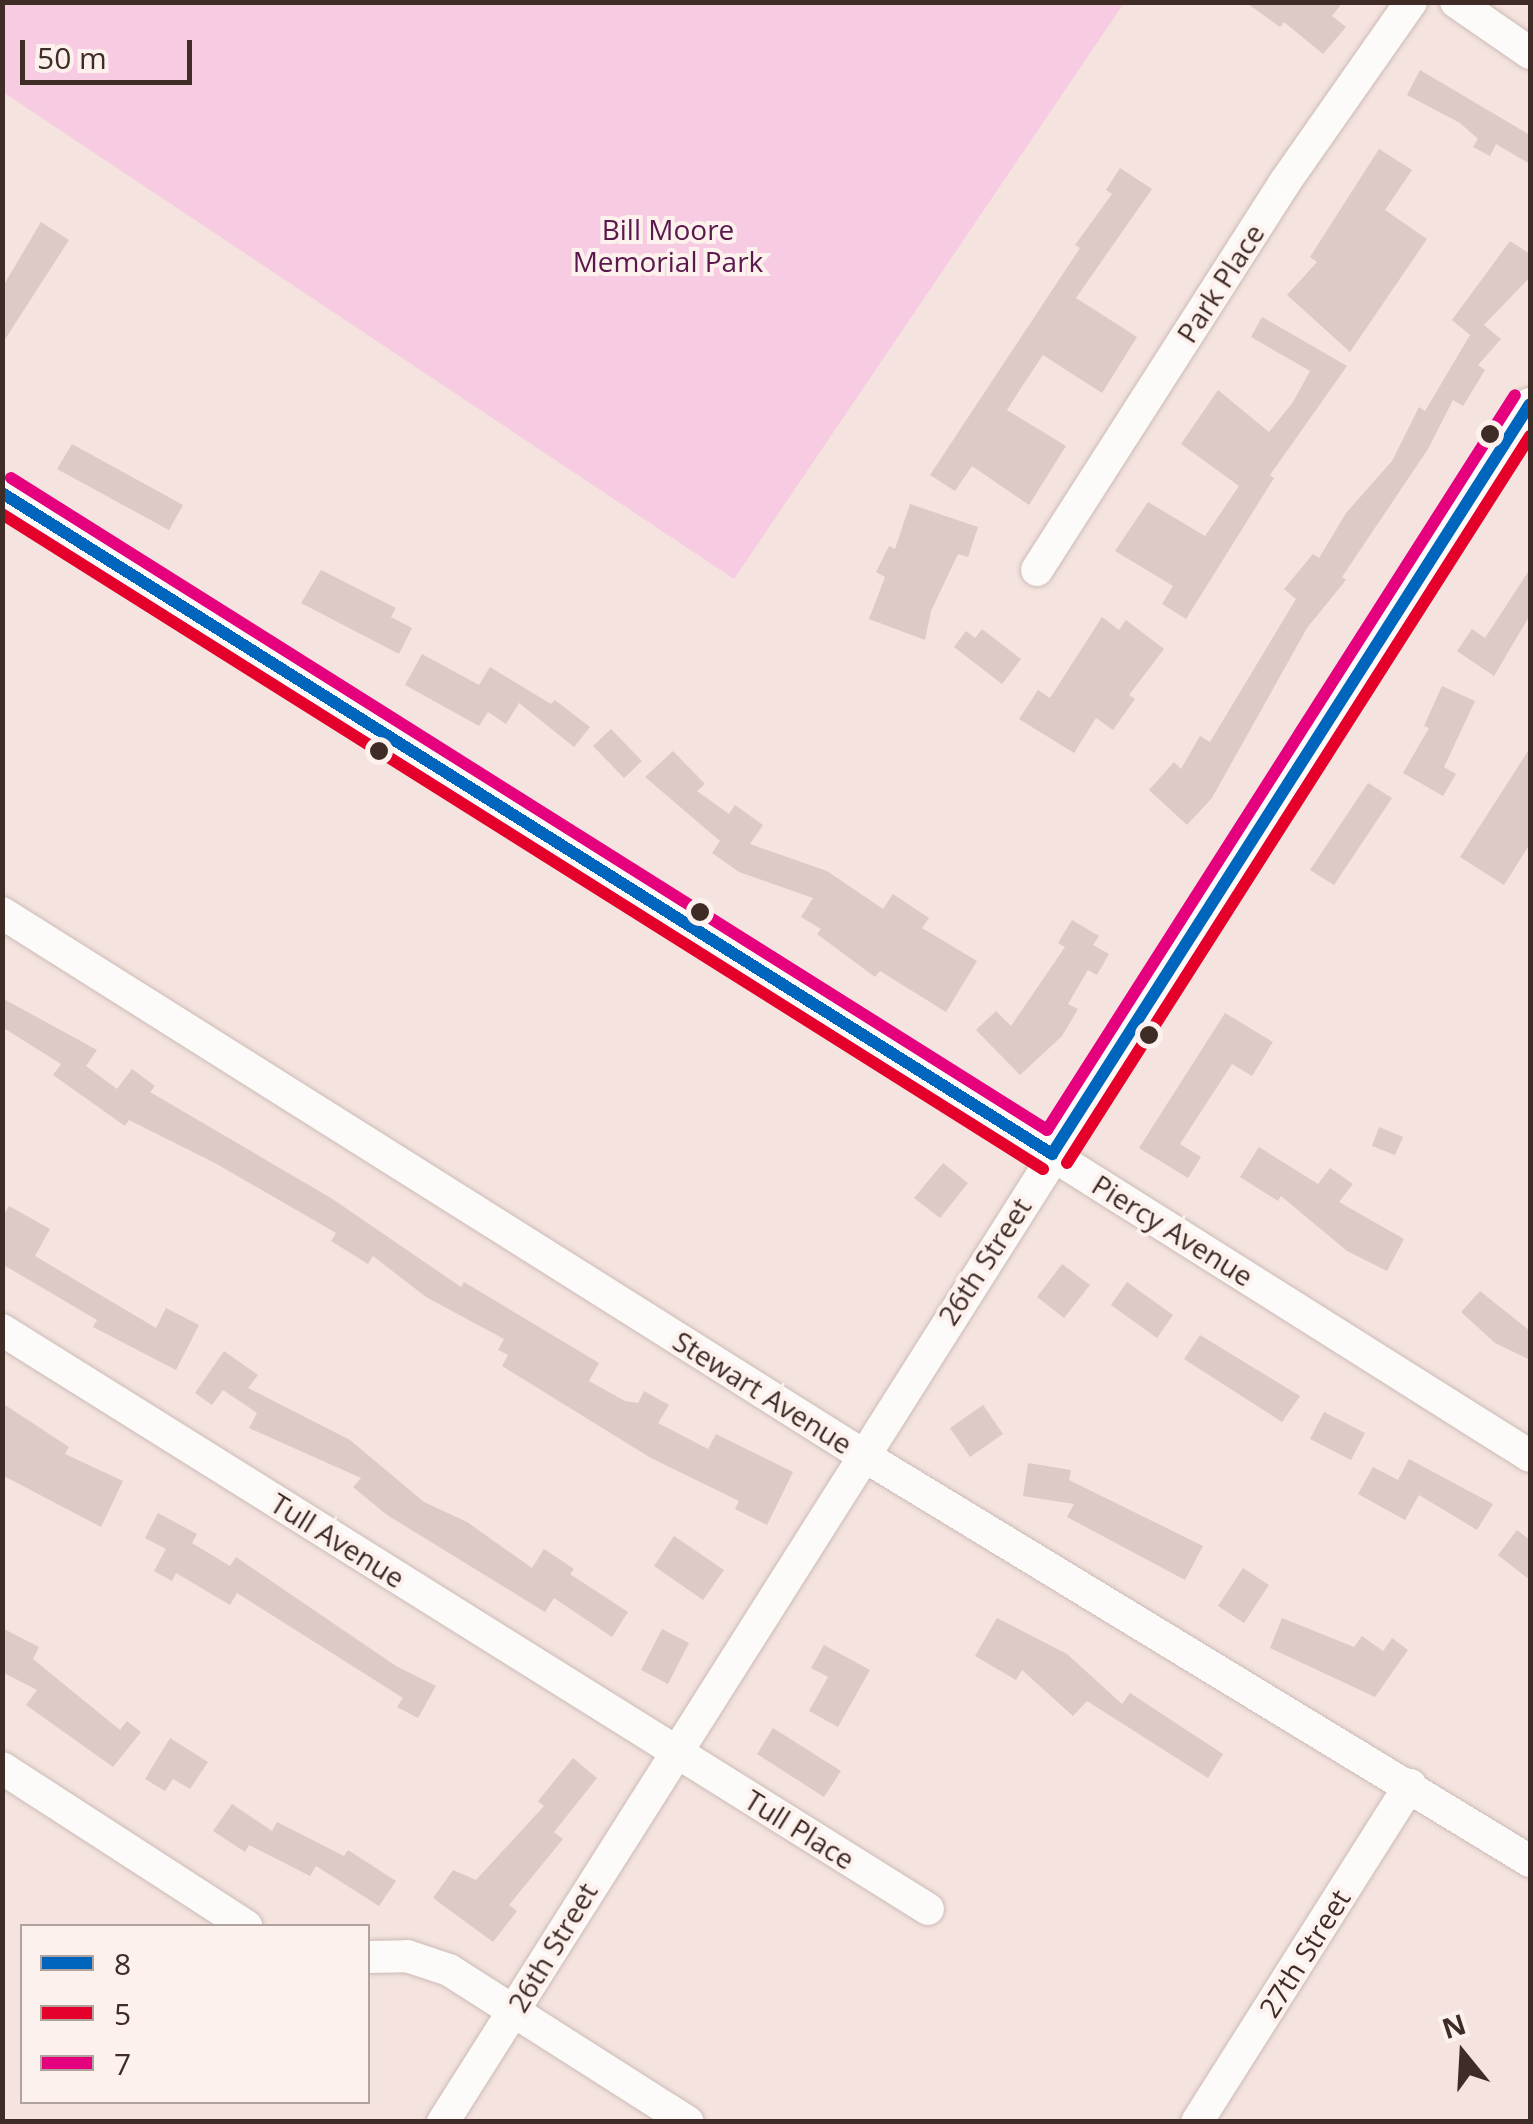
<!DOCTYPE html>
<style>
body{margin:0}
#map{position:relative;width:1533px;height:2124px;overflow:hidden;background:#f4e3de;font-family:"Open Sans",sans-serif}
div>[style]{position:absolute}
.green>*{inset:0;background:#f7cce3}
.building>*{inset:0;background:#dccac5}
.roads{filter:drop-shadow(0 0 2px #ccbbb6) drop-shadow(0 0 2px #ccbbb6)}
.minor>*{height:32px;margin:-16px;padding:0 16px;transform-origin:16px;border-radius:16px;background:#fdfbfa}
.bus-1>*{height:12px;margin:-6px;padding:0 6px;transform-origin:6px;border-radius:6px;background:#0065bd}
.bus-2>*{height:12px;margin:-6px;padding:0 6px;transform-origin:6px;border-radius:6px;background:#e4002b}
.bus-3>*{height:12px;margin:-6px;padding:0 6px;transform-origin:6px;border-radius:6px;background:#e5007d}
.dots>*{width:28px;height:28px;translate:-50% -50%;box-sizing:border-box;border:5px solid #fcf1ed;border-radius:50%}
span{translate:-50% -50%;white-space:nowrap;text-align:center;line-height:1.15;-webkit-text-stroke:8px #fcf1ed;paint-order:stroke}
.park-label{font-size:28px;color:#5a184c}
.street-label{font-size:28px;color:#402c26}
.frame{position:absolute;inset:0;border:5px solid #402c26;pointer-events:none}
.legend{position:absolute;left:20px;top:1924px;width:350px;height:180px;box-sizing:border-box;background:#fcf1ed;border:2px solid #b1a29d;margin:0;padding:12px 18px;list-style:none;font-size:30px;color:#402c26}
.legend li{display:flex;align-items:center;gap:20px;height:50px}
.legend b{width:50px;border:2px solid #b1a29d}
.north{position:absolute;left:1413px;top:2004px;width:100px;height:100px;-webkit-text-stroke:8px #fcf1ed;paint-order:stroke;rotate:342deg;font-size:28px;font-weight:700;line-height:40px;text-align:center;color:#402c26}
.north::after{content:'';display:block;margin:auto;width:35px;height:45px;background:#402c26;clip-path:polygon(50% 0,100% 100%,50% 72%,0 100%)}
.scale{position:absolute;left:20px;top:40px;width:172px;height:45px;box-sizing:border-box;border:5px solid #402c26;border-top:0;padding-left:12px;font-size:30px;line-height:35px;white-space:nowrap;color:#402c26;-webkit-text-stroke:8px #fcf1ed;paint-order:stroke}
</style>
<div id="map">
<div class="green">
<div style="clip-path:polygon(3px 2px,1124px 2px,1124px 3px,734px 579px,3px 92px)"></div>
</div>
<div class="building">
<div style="clip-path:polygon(1245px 2px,1343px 2px,1332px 16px,1346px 27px,1323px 54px,1284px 22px,1280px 27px)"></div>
<div style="clip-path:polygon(1420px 70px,1530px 135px,1530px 164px,1496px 144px,1490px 156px,1473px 147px,1478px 139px,1460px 123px,1407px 95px)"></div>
<div style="clip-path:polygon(1379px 149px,1412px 170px,1385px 210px,1427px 239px,1350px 352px,1287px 295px,1317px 262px,1310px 257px)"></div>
<div style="clip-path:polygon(1120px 168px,1152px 189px,1076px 298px,1137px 337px,1102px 393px,1043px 355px,1021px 388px,1007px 410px,1066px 446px,1029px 505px,972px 466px,955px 491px,930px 475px,1080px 248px,1075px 245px,1112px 194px,1106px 190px)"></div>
<div style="clip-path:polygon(41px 222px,69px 240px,2px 344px,2px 288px)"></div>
<div style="clip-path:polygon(1510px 241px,1530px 254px,1530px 277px,1484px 325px,1501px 339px,1478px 365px,1485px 370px,1463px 406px,1453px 400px,1428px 449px,1342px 577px,1346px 580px,1307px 628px,1212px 798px,1187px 825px,1149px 790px,1174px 762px,1181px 769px,1200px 736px,1210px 742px,1296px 599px,1284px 589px,1313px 554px,1319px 558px,1346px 513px,1392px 461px,1419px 407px,1425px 411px,1470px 335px,1452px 320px)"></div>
<div style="clip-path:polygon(1262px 317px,1347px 366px,1270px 475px,1274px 478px,1186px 619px,1162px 604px,1173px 586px,1115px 551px,1148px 502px,1205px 536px,1239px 486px,1181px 444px,1218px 390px,1269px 432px,1293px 402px,1310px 371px,1251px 337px)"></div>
<div style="clip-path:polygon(72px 444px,183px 505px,169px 530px,57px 469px)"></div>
<div style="clip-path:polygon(910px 504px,978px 527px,968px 557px,958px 554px,931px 611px,925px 640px,869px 619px,885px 577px,876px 572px,889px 546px,895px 549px)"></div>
<div style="clip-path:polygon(1530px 569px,1530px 615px,1494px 676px,1457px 651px,1472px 629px,1485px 638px)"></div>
<div style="clip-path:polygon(321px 570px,396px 608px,391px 617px,412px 628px,399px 654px,301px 603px)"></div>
<div style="clip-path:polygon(1102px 617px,1119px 630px,1126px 620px,1164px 649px,1129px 695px,1135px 699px,1113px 730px,1096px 718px,1074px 753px,1019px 719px,1038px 690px,1050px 698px)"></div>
<div style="clip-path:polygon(982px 629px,1021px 659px,1002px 684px,954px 647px,966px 631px,975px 638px)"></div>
<div style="clip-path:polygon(422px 654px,479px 685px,490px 667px,551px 704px,555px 700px,590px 727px,574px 747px,519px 703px,506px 724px,488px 712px,479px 726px,405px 685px)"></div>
<div style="clip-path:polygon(1442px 686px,1475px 701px,1444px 767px,1456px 774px,1443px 796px,1403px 773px,1429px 728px,1424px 726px)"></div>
<div style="clip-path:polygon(611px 729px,642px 761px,624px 778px,593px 746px)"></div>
<div style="clip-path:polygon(1530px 748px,1530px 844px,1504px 885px,1460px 857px)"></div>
<div style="clip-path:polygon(673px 751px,705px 784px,697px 791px,729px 814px,735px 805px,763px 825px,750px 844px,827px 871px,883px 909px,893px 894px,929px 918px,922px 928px,977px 961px,946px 1012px,880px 971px,875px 977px,817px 934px,821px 929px,801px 917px,813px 898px,739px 872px,712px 853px,720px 841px,645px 777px)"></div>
<div style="clip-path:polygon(1368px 783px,1392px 798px,1334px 885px,1310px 870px)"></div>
<div style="clip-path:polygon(1072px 920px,1099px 936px,1093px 945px,1109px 954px,1097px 975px,1088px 970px,1068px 1004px,1078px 1009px,1062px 1036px,1020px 1075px,976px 1030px,996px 1011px,1011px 1026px,1065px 947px,1058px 943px)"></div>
<div style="clip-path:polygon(2px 998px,97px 1050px,86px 1066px,117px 1089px,132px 1069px,155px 1086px,150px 1092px,331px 1198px,461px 1287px,464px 1282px,599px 1363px,589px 1381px,625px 1401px,638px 1403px,644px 1391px,669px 1405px,658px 1423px,708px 1449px,716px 1434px,793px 1472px,767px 1525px,735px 1509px,739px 1501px,651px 1458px,502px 1366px,508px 1355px,498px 1350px,504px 1339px,426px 1297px,373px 1256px,368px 1264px,331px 1241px,336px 1233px,215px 1163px,129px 1120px,125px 1126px,53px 1075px,61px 1064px,2px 1027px)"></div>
<div style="clip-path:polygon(1225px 1013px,1273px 1042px,1252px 1076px,1232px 1064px,1180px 1144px,1201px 1157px,1188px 1178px,1139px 1148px)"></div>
<div style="clip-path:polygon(1379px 1127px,1403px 1137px,1395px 1155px,1372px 1146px)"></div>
<div style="clip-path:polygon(1259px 1147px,1318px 1184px,1330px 1168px,1353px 1184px,1339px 1202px,1404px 1239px,1387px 1271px,1347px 1251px,1281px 1196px,1278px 1201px,1240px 1177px)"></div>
<div style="clip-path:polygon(943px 1163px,968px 1183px,940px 1218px,914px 1198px)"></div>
<div style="clip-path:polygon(9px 1206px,50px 1229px,35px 1256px,156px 1328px,166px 1308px,199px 1325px,176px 1370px,93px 1327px,97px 1320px,2px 1264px,2px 1218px)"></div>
<div style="clip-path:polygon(1062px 1264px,1090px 1285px,1064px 1318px,1037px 1297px)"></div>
<div style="clip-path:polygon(1127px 1282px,1173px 1315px,1157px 1338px,1111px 1305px)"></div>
<div style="clip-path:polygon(1480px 1291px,1530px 1331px,1530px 1360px,1495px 1343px,1461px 1312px)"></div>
<div style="clip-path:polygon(1200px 1335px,1300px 1396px,1282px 1422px,1184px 1359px)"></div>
<div style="clip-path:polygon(224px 1351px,258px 1375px,248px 1388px,350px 1440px,424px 1502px,467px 1522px,532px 1568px,544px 1549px,574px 1569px,570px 1574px,628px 1612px,612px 1637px,554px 1598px,545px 1612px,387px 1515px,353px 1487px,361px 1478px,249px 1428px,257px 1413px,223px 1390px,212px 1405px,195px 1393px)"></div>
<div style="clip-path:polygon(2px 1403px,69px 1447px,65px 1454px,123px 1481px,101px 1527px,2px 1475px)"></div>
<div style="clip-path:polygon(983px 1405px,1003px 1434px,970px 1457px,950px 1428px)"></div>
<div style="clip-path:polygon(1324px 1412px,1365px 1433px,1351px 1460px,1310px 1439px)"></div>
<div style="clip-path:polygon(1409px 1459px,1493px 1504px,1477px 1530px,1419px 1495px,1405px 1520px,1358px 1494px,1373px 1467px,1398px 1480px)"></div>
<div style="clip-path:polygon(1028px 1463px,1071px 1470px,1069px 1480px,1203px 1546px,1185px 1580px,1067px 1517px,1074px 1504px,1023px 1496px)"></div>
<div style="clip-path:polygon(158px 1513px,197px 1534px,192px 1543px,230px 1566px,236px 1557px,396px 1666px,436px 1686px,418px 1718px,397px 1707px,403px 1698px,237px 1593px,230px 1605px,176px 1573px,172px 1581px,154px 1571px,166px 1549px,145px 1538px)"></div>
<div style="clip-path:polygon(1517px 1530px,1530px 1540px,1530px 1580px,1498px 1555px)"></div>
<div style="clip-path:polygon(674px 1536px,724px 1570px,703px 1600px,654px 1566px)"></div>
<div style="clip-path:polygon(1243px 1568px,1269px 1585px,1244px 1623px,1218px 1606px)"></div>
<div style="clip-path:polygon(997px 1618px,1067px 1654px,1122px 1704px,1130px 1693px,1223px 1754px,1208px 1778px,1087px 1701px,1073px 1716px,1022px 1670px,1016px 1680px,975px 1656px)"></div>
<div style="clip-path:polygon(1282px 1618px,1354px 1647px,1362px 1636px,1383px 1651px,1392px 1638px,1408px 1650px,1375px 1697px,1270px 1648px)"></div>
<div style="clip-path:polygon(2px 1628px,39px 1647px,33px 1659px,120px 1730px,127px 1721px,141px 1732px,113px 1767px,26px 1705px,37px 1690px,2px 1672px)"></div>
<div style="clip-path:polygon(662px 1629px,689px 1643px,668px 1684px,641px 1670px)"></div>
<div style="clip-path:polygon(824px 1645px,870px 1670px,838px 1727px,809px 1711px,828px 1677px,811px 1668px)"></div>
<div style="clip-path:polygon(773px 1728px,841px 1771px,824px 1797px,757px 1754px)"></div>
<div style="clip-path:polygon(170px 1738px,208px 1762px,190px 1789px,173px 1779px,165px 1791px,145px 1779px)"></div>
<div style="clip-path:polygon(573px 1758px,597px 1778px,554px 1832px,563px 1839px,509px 1905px,517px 1911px,493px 1942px,433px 1898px,453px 1870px,476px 1880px,544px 1806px,538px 1801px)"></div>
<div style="clip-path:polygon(232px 1804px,272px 1831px,277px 1822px,344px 1856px,348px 1850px,396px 1881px,379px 1906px,316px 1866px,310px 1876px,249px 1845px,245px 1852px,213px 1831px)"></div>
</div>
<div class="roads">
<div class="minor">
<div style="left:1456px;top:2px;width:90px;rotate:34.6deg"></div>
<div style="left:2px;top:493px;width:1806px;rotate:32.22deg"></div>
<div style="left:1037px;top:570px;width:460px;rotate:-57.4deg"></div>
<div style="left:1285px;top:182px;width:220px;rotate:-55deg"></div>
<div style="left:2px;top:913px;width:1015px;rotate:32.2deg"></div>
<div style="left:861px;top:1454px;width:783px;rotate:31.32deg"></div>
<div style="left:2px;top:1330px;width:1092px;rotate:32.02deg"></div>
<div style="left:2px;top:1768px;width:291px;rotate:32.9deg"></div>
<div style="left:368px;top:1957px;width:39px;rotate:-1deg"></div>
<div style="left:407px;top:1956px;width:44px;rotate:18.4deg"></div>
<div style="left:449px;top:1970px;width:283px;rotate:32.5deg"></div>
<div style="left:443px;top:2122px;width:2033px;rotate:-57.68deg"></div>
<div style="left:1197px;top:2122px;width:399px;rotate:-57.7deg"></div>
</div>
</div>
<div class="bus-1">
<div style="left:2px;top:493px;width:1241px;rotate:32.19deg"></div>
<div style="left:1052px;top:1154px;width:889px;rotate:-57.49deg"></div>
</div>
<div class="bus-2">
<div style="left:2px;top:514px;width:1230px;rotate:32.18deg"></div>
<div style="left:1067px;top:1163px;width:862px;rotate:-57.51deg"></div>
</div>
<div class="bus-3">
<div style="left:11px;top:478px;width:1224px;rotate:32.18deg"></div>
<div style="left:1047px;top:1130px;width:871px;rotate:-57.51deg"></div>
</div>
<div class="dots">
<div style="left:1490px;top:434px;background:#402c26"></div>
<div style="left:379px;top:751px;background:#402c26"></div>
<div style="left:700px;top:912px;background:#402c26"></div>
<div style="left:1149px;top:1035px;background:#402c26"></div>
</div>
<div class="park-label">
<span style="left:668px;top:245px">Bill Moore<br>Memorial Park</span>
</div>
<div class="street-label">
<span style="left:1220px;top:283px;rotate:-57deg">Park Place</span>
<span style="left:1173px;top:1230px;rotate:32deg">Piercy Avenue</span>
<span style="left:984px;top:1261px;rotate:-57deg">26th Street</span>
<span style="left:763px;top:1392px;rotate:32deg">Stewart Avenue</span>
<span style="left:338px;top:1540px;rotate:32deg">Tull Avenue</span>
<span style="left:800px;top:1829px;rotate:32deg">Tull Place</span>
<span style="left:552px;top:1947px;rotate:-59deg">26th Street</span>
<span style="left:1304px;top:1953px;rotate:-58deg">27th Street</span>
</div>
<div class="frame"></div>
<ul class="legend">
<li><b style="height:12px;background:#0065bd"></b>8</li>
<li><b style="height:12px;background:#e4002b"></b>5</li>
<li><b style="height:12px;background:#e5007d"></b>7</li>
</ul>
<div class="north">N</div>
<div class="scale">50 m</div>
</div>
